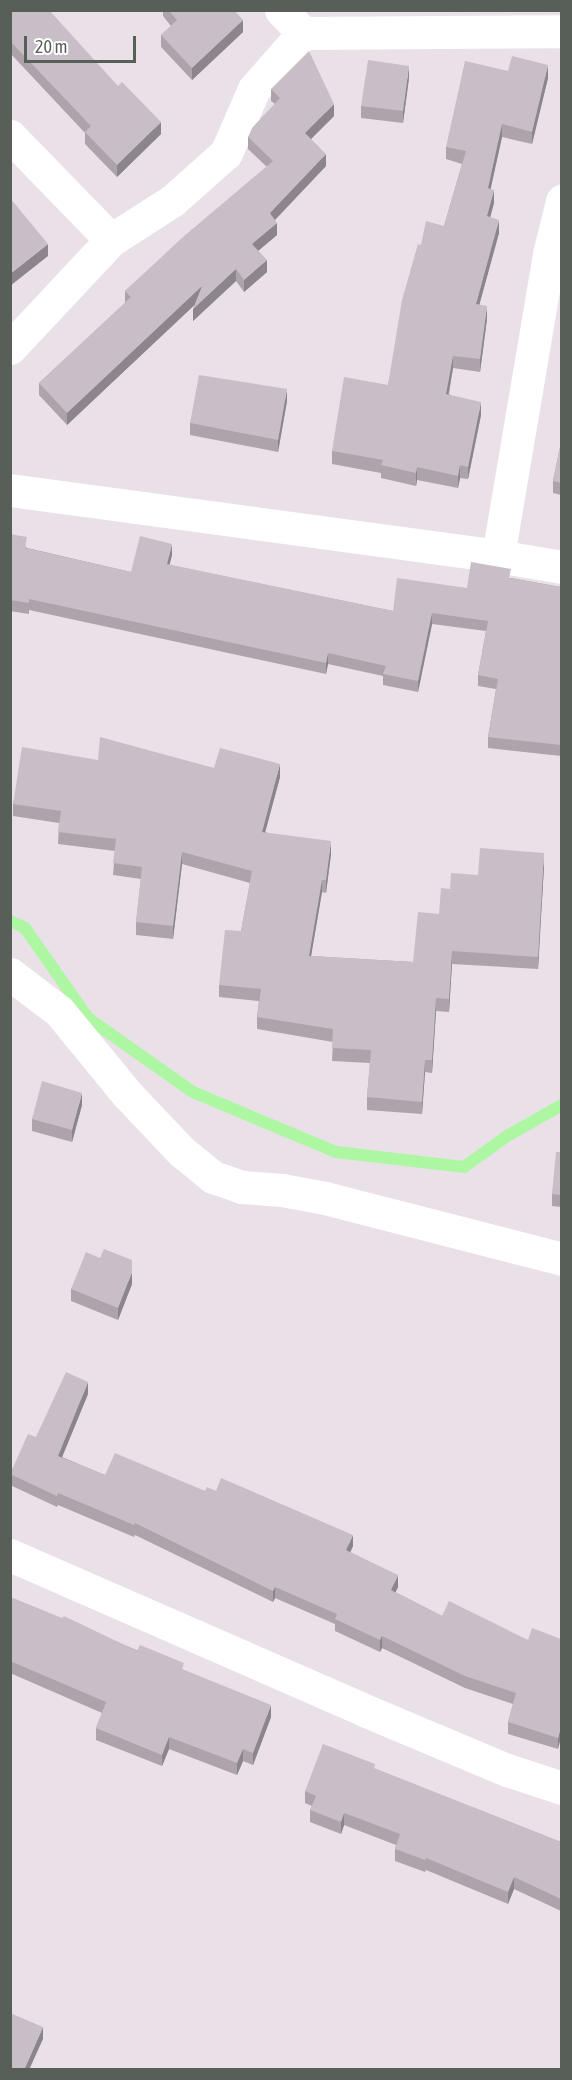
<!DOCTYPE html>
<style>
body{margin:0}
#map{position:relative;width:572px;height:2080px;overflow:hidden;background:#eae0e8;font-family:"Asap Condensed",sans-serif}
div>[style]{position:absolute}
.stream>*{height:12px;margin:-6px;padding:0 6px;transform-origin:6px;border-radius:6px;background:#aef7a2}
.minor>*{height:33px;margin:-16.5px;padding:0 16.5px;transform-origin:16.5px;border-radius:16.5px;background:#fff}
.wall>*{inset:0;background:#aca3ab}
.shaded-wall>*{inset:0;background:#8c858b}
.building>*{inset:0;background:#c8bec7}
span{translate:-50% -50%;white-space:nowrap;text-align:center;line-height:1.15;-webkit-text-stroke:6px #fff;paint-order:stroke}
.frame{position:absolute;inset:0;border:12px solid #585f58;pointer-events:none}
.scale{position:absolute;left:24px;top:36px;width:112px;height:27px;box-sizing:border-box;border:3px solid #585f58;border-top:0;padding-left:8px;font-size:18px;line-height:21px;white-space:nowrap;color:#585f58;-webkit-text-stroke:4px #fff;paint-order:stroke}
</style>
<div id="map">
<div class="stream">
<div style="left:10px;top:921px;width:17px;rotate:25deg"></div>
<div style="left:25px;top:928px;width:110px;rotate:55deg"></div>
<div style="left:88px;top:1018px;width:128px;rotate:35.2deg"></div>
<div style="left:193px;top:1092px;width:155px;rotate:22.8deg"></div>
<div style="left:336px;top:1152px;width:129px;rotate:6.7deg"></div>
<div style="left:464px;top:1167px;width:53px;rotate:-35.8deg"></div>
<div style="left:507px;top:1136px;width:63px;rotate:-29.4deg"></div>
</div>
<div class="minor">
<div style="left:281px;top:10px;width:32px;rotate:46deg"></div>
<div style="left:303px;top:33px;width:259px;rotate:-0.4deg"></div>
<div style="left:10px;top:136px;width:145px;rotate:45.8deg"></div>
<div style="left:10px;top:348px;width:148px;rotate:-46.9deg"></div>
<div style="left:111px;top:240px;width:72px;rotate:-32.6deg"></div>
<div style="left:172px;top:201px;width:72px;rotate:-41.6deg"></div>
<div style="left:226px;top:153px;width:70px;rotate:-66.4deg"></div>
<div style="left:254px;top:89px;width:74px;rotate:-48.8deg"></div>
<div style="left:10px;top:490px;width:492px;rotate:7.7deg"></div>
<div style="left:498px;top:556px;width:65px;rotate:9.8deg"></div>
<div style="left:498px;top:556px;width:306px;rotate:-80.4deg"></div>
<div style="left:549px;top:254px;width:55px;rotate:-76.2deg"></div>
<div style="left:10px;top:974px;width:61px;rotate:37.1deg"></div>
<div style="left:59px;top:1011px;width:107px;rotate:50.7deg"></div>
<div style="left:127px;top:1094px;width:79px;rotate:46.5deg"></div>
<div style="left:181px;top:1151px;width:41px;rotate:39.1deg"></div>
<div style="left:213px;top:1177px;width:31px;rotate:19deg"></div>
<div style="left:242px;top:1187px;width:40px;rotate:4.3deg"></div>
<div style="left:282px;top:1190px;width:44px;rotate:10.5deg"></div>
<div style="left:325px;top:1198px;width:245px;rotate:14.4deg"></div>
<div style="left:10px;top:1555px;width:386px;rotate:23.6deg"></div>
<div style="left:364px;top:1710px;width:155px;rotate:22.8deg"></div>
<div style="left:507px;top:1770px;width:58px;rotate:18.1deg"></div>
</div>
<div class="wall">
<div style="clip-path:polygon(10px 10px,161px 134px,117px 177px,85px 144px,85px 133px,10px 53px)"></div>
<div style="clip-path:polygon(163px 10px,234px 10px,243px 32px,192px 80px,161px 47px,161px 35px,171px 26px,163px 16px)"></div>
<div style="clip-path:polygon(508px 71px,548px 78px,532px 144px,502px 137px,490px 189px,494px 203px,490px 217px,499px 233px,479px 305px,487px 319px,480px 372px,453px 368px,449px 394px,481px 415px,468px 479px,460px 478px,458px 488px,417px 480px,416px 486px,381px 478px,381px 473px,332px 464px,332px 451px,388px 385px,421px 245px,444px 226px,462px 164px,446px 159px,446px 147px)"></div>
<div style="clip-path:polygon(409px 78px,403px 123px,361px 118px,361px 106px)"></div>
<div style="clip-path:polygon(271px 89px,334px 116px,311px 139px,326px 166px,275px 220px,277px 235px,258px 251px,267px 272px,244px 292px,236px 281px,193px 321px,194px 305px,67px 425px,39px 395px,39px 383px,125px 303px,125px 291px,267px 167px,248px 149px,248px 137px,275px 104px,271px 101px)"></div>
<div style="clip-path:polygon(287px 401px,278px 452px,190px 435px,190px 423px)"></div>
<div style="clip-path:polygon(561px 442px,561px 495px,553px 493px,553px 481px)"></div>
<div style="clip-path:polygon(10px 534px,27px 548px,131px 572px,172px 555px,169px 565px,393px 611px,467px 588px,511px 578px,561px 587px,561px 756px,488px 748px,488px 737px,496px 689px,478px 686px,478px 675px,486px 631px,432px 624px,418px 692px,383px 685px,383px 676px,328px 664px,326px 674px,29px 610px,29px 614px,10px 611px)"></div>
<div style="clip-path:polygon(98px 760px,214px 768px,280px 777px,265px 832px,331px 854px,326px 893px,322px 892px,311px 956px,413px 962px,439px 914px,450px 889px,478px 875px,544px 866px,538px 969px,452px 964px,449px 1012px,436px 1011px,432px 1073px,425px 1072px,422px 1114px,367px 1110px,367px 1097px,370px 1063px,332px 1061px,333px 1042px,257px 1029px,257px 1017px,259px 1001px,219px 997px,219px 985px,241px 931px,250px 883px,182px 864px,173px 939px,136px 935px,136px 922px,141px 879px,113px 875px,115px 851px,58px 844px,59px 823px,13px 816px,13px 804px)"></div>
<div style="clip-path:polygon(82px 1105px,72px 1142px,32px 1131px,32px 1119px)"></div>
<div style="clip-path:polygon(561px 1152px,561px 1207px,552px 1206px,552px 1194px)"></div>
<div style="clip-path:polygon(100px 1258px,132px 1284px,118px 1320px,71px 1301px,71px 1289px)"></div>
<div style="clip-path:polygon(88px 1394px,62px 1457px,105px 1475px,205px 1491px,216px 1491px,353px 1546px,350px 1552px,398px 1587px,395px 1592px,442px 1616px,528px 1640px,561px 1639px,558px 1749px,508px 1734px,508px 1722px,513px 1704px,465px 1688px,382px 1648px,380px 1652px,335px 1631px,335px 1624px,275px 1598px,273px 1602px,135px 1535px,134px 1537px,58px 1505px,57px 1507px,10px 1485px,10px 1472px,36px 1437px)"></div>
<div style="clip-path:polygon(10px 1597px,184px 1670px,271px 1717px,253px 1765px,243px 1761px,237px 1775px,169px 1749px,162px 1766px,96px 1740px,96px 1728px,102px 1713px,10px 1673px)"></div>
<div style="clip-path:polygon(375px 1769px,561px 1842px,561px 1911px,514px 1889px,508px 1904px,426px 1870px,425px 1872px,395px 1861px,395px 1849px,396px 1845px,344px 1825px,341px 1834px,310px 1822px,310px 1810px,312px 1806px,305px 1803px,305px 1791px)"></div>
</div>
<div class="shaded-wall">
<div style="clip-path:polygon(243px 20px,243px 32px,192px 80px,192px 68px)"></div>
<div style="clip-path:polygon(548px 65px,548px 78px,532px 144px,532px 132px)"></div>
<div style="clip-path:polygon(409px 66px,409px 78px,403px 123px,403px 111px)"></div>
<div style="clip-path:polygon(334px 104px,334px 116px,305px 145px,305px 133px)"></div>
<div style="clip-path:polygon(161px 122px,161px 134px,117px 177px,117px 165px)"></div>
<div style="clip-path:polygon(502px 124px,502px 137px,488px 201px,488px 188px)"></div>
<div style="clip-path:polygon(326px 154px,326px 166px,270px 225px,270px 213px)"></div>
<div style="clip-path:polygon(494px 190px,494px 203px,487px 229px,487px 216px)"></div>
<div style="clip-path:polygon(499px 220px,499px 233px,476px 317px,476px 304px)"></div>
<div style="clip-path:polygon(277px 223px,277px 235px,252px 256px,252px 244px)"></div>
<div style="clip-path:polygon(48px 244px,48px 256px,10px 286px,10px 274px)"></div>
<div style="clip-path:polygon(267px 260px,267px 272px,244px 292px,244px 280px)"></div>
<div style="clip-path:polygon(236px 269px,236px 281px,193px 321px,193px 309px)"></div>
<div style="clip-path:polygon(202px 286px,202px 298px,67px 425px,67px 413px)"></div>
<div style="clip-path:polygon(487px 306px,487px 319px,480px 372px,480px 359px)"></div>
<div style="clip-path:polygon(453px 356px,453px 368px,446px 407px,446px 394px)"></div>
<div style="clip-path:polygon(287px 389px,287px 401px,278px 452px,278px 440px)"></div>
<div style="clip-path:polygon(481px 402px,481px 415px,468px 479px,468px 467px)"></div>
<div style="clip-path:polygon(460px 465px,460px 478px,458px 488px,458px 476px)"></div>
<div style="clip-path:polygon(417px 467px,417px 480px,416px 486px,416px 473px)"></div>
<div style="clip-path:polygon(172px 544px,172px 555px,167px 575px,167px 564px)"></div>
<div style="clip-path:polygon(432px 613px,432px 624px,418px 692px,418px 681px)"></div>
<div style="clip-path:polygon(328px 653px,328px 664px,326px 674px,326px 663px)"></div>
<div style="clip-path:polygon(280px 764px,280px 777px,262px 844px,262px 832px)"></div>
<div style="clip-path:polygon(331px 841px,331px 854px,326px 893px,326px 880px)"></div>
<div style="clip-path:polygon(182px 852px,182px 864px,173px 939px,173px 926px)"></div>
<div style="clip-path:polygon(544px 853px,544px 866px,538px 969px,538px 957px)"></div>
<div style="clip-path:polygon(322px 880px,322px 892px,309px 968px,309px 956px)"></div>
<div style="clip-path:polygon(452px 951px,452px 964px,449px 1012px,449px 999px)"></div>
<div style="clip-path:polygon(436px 998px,436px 1011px,432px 1073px,432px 1060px)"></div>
<div style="clip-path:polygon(425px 1060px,425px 1072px,422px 1114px,422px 1102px)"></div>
<div style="clip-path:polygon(82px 1093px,82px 1105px,72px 1142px,72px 1130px)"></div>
<div style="clip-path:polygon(132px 1272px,132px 1284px,118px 1320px,118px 1308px)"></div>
<div style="clip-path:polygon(88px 1382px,88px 1394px,58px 1467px,58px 1456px)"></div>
<div style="clip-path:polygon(353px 1535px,353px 1546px,346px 1562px,346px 1550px)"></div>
<div style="clip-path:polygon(398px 1575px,398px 1587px,391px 1602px,391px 1590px)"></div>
<div style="clip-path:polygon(275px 1587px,275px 1598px,273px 1602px,273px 1591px)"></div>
<div style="clip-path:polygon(382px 1636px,382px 1648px,380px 1652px,380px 1640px)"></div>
<div style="clip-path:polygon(271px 1705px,271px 1717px,253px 1765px,253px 1753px)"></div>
<div style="clip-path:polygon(561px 1726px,561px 1738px,558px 1749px,558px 1738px)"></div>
<div style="clip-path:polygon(169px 1737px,169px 1749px,162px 1766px,162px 1755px)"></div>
<div style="clip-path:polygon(243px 1749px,243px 1761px,237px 1775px,237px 1763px)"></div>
<div style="clip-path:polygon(344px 1813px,344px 1825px,341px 1834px,341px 1822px)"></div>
<div style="clip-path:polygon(514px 1877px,514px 1889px,508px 1904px,508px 1892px)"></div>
<div style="clip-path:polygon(43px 2027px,43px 2039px,29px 2070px,24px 2070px)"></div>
</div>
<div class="building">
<div style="clip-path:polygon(10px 10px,49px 10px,118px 86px,122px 82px,161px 122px,117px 165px,85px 132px,91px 126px,10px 41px)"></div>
<div style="clip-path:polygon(168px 10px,234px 10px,243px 20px,192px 68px,161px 35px,177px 20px)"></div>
<div style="clip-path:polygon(309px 51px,334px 104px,305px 133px,326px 154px,270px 213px,277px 223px,252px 244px,267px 260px,244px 280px,236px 269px,193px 309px,202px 286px,67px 413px,39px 383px,131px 297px,125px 291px,183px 237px,273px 161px,248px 137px,252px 128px,280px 98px,271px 89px)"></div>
<div style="clip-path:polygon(512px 56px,548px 65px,532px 132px,502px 124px,488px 188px,494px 190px,487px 216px,499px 220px,476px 304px,487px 306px,480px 359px,453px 356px,446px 394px,481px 402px,468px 467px,460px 465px,458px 476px,417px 467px,416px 473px,381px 465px,383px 460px,332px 451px,344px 377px,388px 385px,402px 300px,418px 244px,421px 245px,426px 221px,444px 226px,466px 151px,446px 147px,465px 61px,508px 71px)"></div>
<div style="clip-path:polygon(368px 60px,409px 66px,403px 111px,361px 106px)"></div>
<div style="clip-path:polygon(10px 198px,48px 244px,10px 274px)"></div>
<div style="clip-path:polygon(199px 375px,287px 389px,278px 440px,190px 423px)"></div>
<div style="clip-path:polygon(561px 442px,561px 483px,553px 481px)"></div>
<div style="clip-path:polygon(10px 534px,27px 537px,25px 548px,131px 572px,140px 536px,172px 544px,167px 564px,393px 611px,397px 578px,467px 588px,471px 562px,511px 569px,509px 578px,561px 587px,561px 745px,488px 737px,498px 679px,478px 675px,488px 621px,432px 613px,418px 681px,383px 674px,386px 666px,328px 653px,326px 663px,29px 599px,29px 603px,10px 600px)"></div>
<div style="clip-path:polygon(100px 737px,214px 768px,220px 748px,280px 764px,262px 832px,331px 841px,326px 880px,322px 880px,309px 956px,413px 962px,418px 912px,439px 914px,441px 888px,450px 889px,451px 873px,478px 875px,480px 848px,544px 853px,538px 957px,452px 951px,449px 999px,436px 998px,432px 1060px,425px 1060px,422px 1102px,367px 1097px,371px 1050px,332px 1048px,333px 1029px,257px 1017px,261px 989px,219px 985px,225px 930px,241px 931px,252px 871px,182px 852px,173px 926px,136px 922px,142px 867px,113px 863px,116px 839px,58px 832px,61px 811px,13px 804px,22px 747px,98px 760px)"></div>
<div style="clip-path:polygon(42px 1081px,82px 1093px,72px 1130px,32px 1119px)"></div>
<div style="clip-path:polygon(556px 1152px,561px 1152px,561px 1195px,552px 1194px)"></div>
<div style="clip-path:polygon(104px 1249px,132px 1260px,132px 1272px,118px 1308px,71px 1289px,86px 1252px,100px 1258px)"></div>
<div style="clip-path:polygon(66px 1372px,88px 1382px,58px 1456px,105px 1475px,115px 1453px,205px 1491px,207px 1487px,216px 1491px,221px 1478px,353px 1535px,346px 1550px,398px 1575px,391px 1590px,442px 1616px,449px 1601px,528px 1640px,532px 1628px,561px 1639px,561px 1726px,558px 1738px,508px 1722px,516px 1693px,465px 1676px,382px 1636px,380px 1640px,335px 1619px,337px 1614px,275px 1587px,273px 1591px,135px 1523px,134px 1525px,58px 1493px,57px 1496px,10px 1474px,28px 1434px,36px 1437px)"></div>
<div style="clip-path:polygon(10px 1597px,62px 1618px,64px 1616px,137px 1651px,140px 1645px,184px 1663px,182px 1669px,271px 1705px,253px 1753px,243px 1749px,237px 1763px,169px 1737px,162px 1755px,96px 1728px,106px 1702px,10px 1661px)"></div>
<div style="clip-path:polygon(323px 1744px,375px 1764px,374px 1768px,561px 1842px,561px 1899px,514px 1877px,508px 1892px,426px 1858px,425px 1860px,395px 1849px,400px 1834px,344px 1813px,341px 1822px,310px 1810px,316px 1796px,305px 1791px)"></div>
<div style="clip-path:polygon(10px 2013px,43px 2027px,24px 2070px,10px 2070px)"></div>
</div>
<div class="frame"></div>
<div class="scale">20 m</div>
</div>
